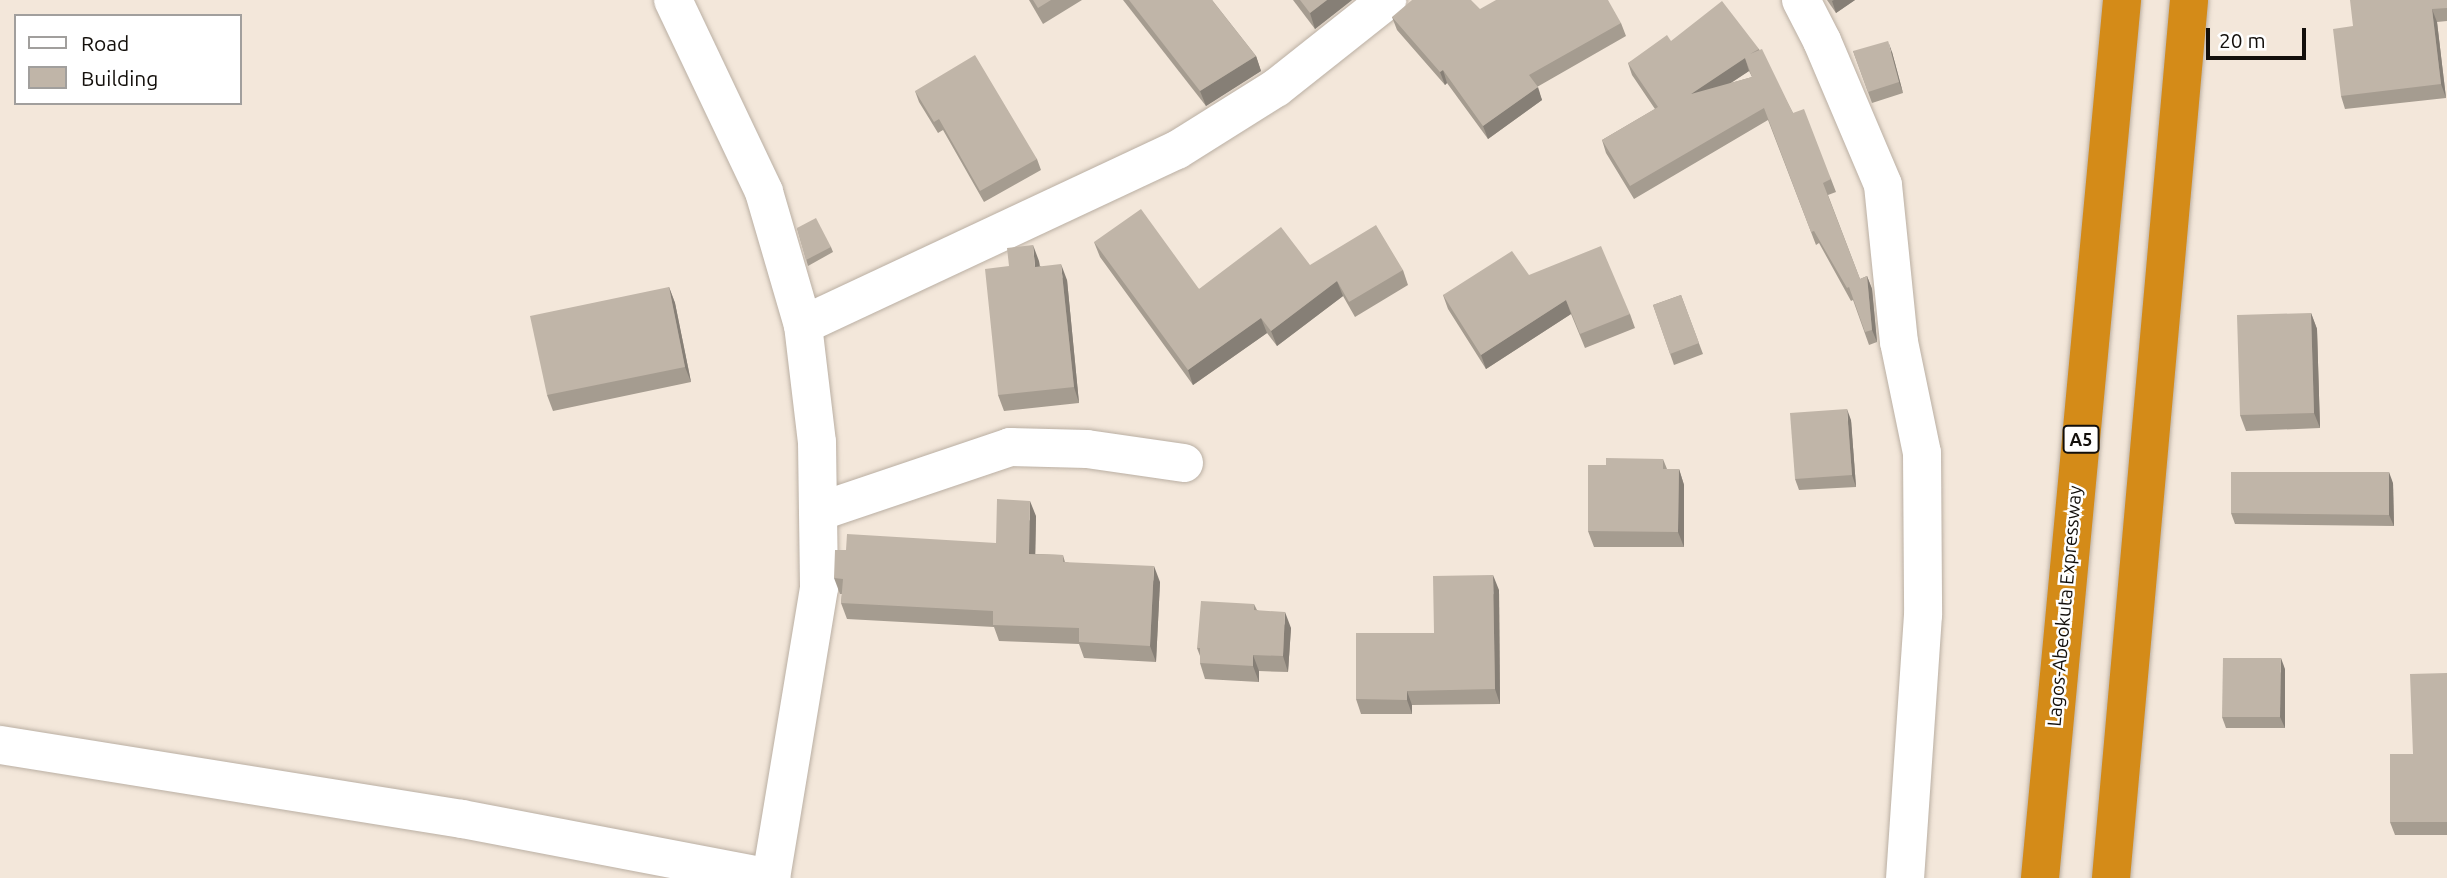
<!DOCTYPE html>
<style>
body{margin:0}
#map{position:relative;width:2447px;height:878px;overflow:hidden;background:#f3e7da;font-family:Ubuntu,sans-serif}
div>[style]{position:absolute}
.roads{filter:drop-shadow(0 0 2px #baafa3) drop-shadow(0 0 2px #baafa3)}
.minor>*{height:38px;margin:-19px;padding:0 19px;transform-origin:19px;border-radius:19px;background:#fff}
.highway>*{height:38px;margin:-19px;padding:0 19px;transform-origin:19px;border-radius:19px;background:#d48b18}
.wall>*{inset:0;background:#a59c90}
.shaded-wall>*{inset:0;background:#867f76}
.building>*{inset:0;background:#c0b5a8}
span{translate:-50% -50%;white-space:nowrap;text-align:center;line-height:1.15;-webkit-text-stroke:5px #fff;paint-order:stroke}
.shield-label span{padding:2px 5px;background:#fff;border:2px solid;border-radius:5px;-webkit-text-stroke-width:0}
.shield-label{font-size:18px;color:#130f0b;font-weight:700}
.street-label{font-size:19px;color:#130f0b}
.legend{position:absolute;left:14px;top:14px;width:228px;height:91px;box-sizing:border-box;background:#fff;border:2px solid #a19f9d;margin:0;padding:9px 12px;list-style:none;font-size:21px;color:#130f0b}
.legend li{display:flex;align-items:center;gap:14px;height:35px}
.legend b{width:35px;border:2px solid #a19f9d}
.scale{position:absolute;left:2206px;top:28px;width:100px;height:32px;box-sizing:border-box;border:4px solid #130f0b;border-top:0;padding-left:9px;font-size:21px;line-height:24px;white-space:nowrap;color:#130f0b;-webkit-text-stroke:5px #fff;paint-order:stroke}
</style>
<div id="map">
<div class="roads">
<div class="minor">
<div style="left:673px;top:0;width:212px;rotate:64.6deg"></div>
<div style="left:764px;top:192px;width:139px;rotate:73.7deg"></div>
<div style="left:803px;top:325px;width:118px;rotate:83.2deg"></div>
<div style="left:817px;top:442px;width:146px;rotate:89.2deg"></div>
<div style="left:819px;top:588px;width:294px;rotate:99.4deg"></div>
<div style="left:1801px;top:0;width:46px;rotate:62.9deg"></div>
<div style="left:1822px;top:41px;width:156px;rotate:67deg"></div>
<div style="left:1883px;top:185px;width:158px;rotate:84.2deg"></div>
<div style="left:1899px;top:342px;width:113px;rotate:78.3deg"></div>
<div style="left:1922px;top:453px;width:162px;rotate:89.6deg"></div>
<div style="left:1923px;top:615px;width:264px;rotate:93.9deg"></div>
<div style="left:803px;top:325px;width:413px;rotate:-25.1deg"></div>
<div style="left:1177px;top:150px;width:117px;rotate:-32.1deg"></div>
<div style="left:1276px;top:88px;width:142px;rotate:-38.4deg"></div>
<div style="left:818px;top:512px;width:203px;rotate:-18.7deg"></div>
<div style="left:1010px;top:447px;width:77px;rotate:1.5deg"></div>
<div style="left:1087px;top:449px;width:98px;rotate:8.2deg"></div>
<div style="left:0;top:745px;width:468px;rotate:9.1deg"></div>
<div style="left:462px;top:819px;width:315px;rotate:10.8deg"></div>
</div>
<div class="highway">
<div style="left:2040px;top:878px;width:882px;rotate:-84.66deg"></div>
<div style="left:2111px;top:878px;width:881px;rotate:-84.92deg"></div>
</div>
</div>
<div class="wall">
<div style="clip-path:polygon(1029px 0,1082px 0,1043px 24px)"></div>
<div style="clip-path:polygon(1123px 0,1212px 0,1256px 56px,1261px 71px,1206px 106px)"></div>
<div style="clip-path:polygon(1293px 0,1352px 0,1315px 29px)"></div>
<div style="clip-path:polygon(1827px 0,1855px 0,1836px 13px)"></div>
<div style="clip-path:polygon(2447px 0,2447px 21px,2437px 22px,2446px 98px,2345px 109px,2341px 96px,2353px 26px)"></div>
<div style="clip-path:polygon(1480px 9px,1621px 23px,1626px 36px,1537px 87px,1542px 100px,1488px 139px,1447px 83px,1445px 85px,1397px 30px,1392px 17px)"></div>
<div style="clip-path:polygon(evenodd,1671px 41px,1759px 49px,1793px 113px,1831px 179px,1836px 192px,1828px 195px,1860px 279px,1867px 276px,1872px 289px,1877px 342px,1869px 345px,1853px 300px,1851px 301px,1819px 243px,1816px 245px,1768px 120px,1634px 199px,1606px 153px,1602px 140px,1655px 109px,1632px 75px,1628px 63px,1671px 41px,1749px 71px,1752px 77px,1731px 83px,1749px 71px)"></div>
<div style="clip-path:polygon(1853px 51px,1892px 52px,1903px 93px,1872px 103px)"></div>
<div style="clip-path:polygon(915px 91px,1037px 159px,1041px 170px,984px 202px,943px 130px,938px 133px,919px 102px)"></div>
<div style="clip-path:polygon(797px 228px,831px 247px,833px 252px,808px 266px)"></div>
<div style="clip-path:polygon(1094px 242px,1199px 289px,1310px 265px,1403px 270px,1408px 285px,1355px 317px,1343px 296px,1277px 346px,1267px 333px,1193px 385px,1100px 257px)"></div>
<div style="clip-path:polygon(1039px 261px,1040px 266px,1067px 280px,1079px 403px,1004px 411px,998px 395px)"></div>
<div style="clip-path:polygon(1529px 275px,1630px 314px,1635px 328px,1585px 348px,1571px 314px,1486px 369px,1448px 309px,1443px 295px)"></div>
<div style="clip-path:polygon(669px 287px,675px 303px,691px 382px,553px 411px,547px 395px)"></div>
<div style="clip-path:polygon(1681px 295px,1703px 354px,1674px 365px,1653px 305px)"></div>
<div style="clip-path:polygon(2311px 313px,2317px 329px,2320px 428px,2246px 431px,2240px 415px)"></div>
<div style="clip-path:polygon(1851px 420px,1856px 487px,1799px 490px,1795px 479px)"></div>
<div style="clip-path:polygon(1663px 459px,1667px 469px,1679px 469px,1684px 485px,1684px 547px,1594px 547px,1588px 531px,1606px 465px)"></div>
<div style="clip-path:polygon(2393px 483px,2394px 526px,2235px 524px,2231px 513px)"></div>
<div style="clip-path:polygon(1036px 516px,1035px 554px,1063px 555px,1065px 562px,1160px 582px,1156px 662px,1084px 658px,1079px 644px,999px 641px,994px 627px,847px 619px,841px 603px,842px 594px,840px 594px,834px 578px,996px 543px)"></div>
<div style="clip-path:polygon(1499px 590px,1500px 704px,1412px 705px,1412px 714px,1361px 714px,1356px 699px)"></div>
<div style="clip-path:polygon(1254px 604px,1257px 610px,1291px 628px,1288px 672px,1259px 671px,1259px 682px,1205px 679px,1200px 663px,1200px 656px,1197px 648px)"></div>
<div style="clip-path:polygon(2285px 669px,2285px 728px,2226px 728px,2222px 717px)"></div>
<div style="clip-path:polygon(2447px 673px,2447px 835px,2395px 835px,2390px 822px)"></div>
</div>
<div class="shaded-wall">
<div style="clip-path:polygon(1327px 0,1352px 0,1315px 29px,1310px 13px)"></div>
<div style="clip-path:polygon(1834px 0,1855px 0,1836px 13px,1832px 1px)"></div>
<div style="clip-path:polygon(2432px 9px,2437px 22px,2446px 98px,2441px 84px)"></div>
<div style="clip-path:polygon(1888px 41px,1892px 52px,1903px 93px,1899px 82px)"></div>
<div style="clip-path:polygon(1256px 56px,1261px 71px,1206px 106px,1200px 91px)"></div>
<div style="clip-path:polygon(1745px 58px,1749px 71px,1695px 106px,1691px 94px)"></div>
<div style="clip-path:polygon(1443px 70px,1447px 83px,1445px 85px,1440px 72px)"></div>
<div style="clip-path:polygon(1538px 87px,1542px 100px,1488px 139px,1483px 126px)"></div>
<div style="clip-path:polygon(1033px 245px,1039px 261px,1041px 283px,1035px 267px)"></div>
<div style="clip-path:polygon(1061px 264px,1067px 280px,1079px 403px,1074px 387px)"></div>
<div style="clip-path:polygon(1867px 276px,1872px 289px,1877px 342px,1872px 330px)"></div>
<div style="clip-path:polygon(1337px 281px,1343px 296px,1277px 346px,1271px 331px)"></div>
<div style="clip-path:polygon(669px 287px,675px 303px,691px 382px,685px 367px)"></div>
<div style="clip-path:polygon(1566px 300px,1571px 314px,1486px 369px,1481px 355px)"></div>
<div style="clip-path:polygon(2311px 313px,2317px 329px,2320px 428px,2314px 413px)"></div>
<div style="clip-path:polygon(1261px 318px,1267px 333px,1193px 385px,1188px 370px)"></div>
<div style="clip-path:polygon(1847px 409px,1851px 420px,1856px 487px,1852px 475px)"></div>
<div style="clip-path:polygon(1679px 469px,1684px 485px,1684px 547px,1678px 532px)"></div>
<div style="clip-path:polygon(2389px 472px,2393px 483px,2394px 526px,2389px 515px)"></div>
<div style="clip-path:polygon(1030px 501px,1036px 516px,1035px 570px,1029px 554px)"></div>
<div style="clip-path:polygon(1154px 566px,1160px 582px,1156px 662px,1150px 646px)"></div>
<div style="clip-path:polygon(1493px 575px,1499px 590px,1500px 704px,1495px 689px)"></div>
<div style="clip-path:polygon(1285px 612px,1291px 628px,1288px 672px,1283px 656px)"></div>
<div style="clip-path:polygon(1253px 655px,1259px 671px,1259px 682px,1253px 666px)"></div>
<div style="clip-path:polygon(2281px 658px,2285px 669px,2285px 728px,2280px 717px)"></div>
<div style="clip-path:polygon(1407px 691px,1412px 705px,1412px 714px,1407px 700px)"></div>
</div>
<div class="building">
<div style="clip-path:polygon(1033px 0,1051px 0,1038px 8px)"></div>
<div style="clip-path:polygon(1129px 0,1212px 0,1256px 56px,1200px 91px)"></div>
<div style="clip-path:polygon(1300px 0,1327px 0,1310px 13px)"></div>
<div style="clip-path:polygon(1412px 0,1471px 0,1480px 9px,1496px 0,1608px 0,1621px 23px,1529px 75px,1538px 87px,1483px 126px,1443px 70px,1440px 72px,1392px 17px)"></div>
<div style="clip-path:polygon(2350px 0,2447px 0,2447px 8px,2432px 9px,2441px 84px,2341px 96px,2333px 29px,2353px 26px)"></div>
<div style="clip-path:polygon(evenodd,1722px 1px,1759px 49px,1750px 54px,1762px 49px,1793px 113px,1804px 109px,1831px 179px,1823px 183px,1860px 279px,1867px 276px,1872px 330px,1865px 332px,1849px 287px,1847px 288px,1814px 231px,1811px 232px,1764px 108px,1630px 186px,1602px 140px,1658px 107px,1628px 63px,1667px 35px,1671px 41px,1722px 1px,1745px 58px,1752px 77px,1691px 94px,1745px 58px)"></div>
<div style="clip-path:polygon(1888px 41px,1899px 82px,1868px 92px,1853px 51px)"></div>
<div style="clip-path:polygon(975px 55px,1037px 159px,980px 191px,939px 119px,934px 122px,915px 91px)"></div>
<div style="clip-path:polygon(1141px 209px,1199px 289px,1281px 227px,1310px 265px,1376px 225px,1403px 270px,1349px 302px,1337px 281px,1271px 331px,1261px 318px,1188px 370px,1094px 242px)"></div>
<div style="clip-path:polygon(816px 218px,831px 247px,806px 260px,797px 228px)"></div>
<div style="clip-path:polygon(1033px 245px,1035px 267px,1061px 264px,1074px 387px,998px 395px,985px 269px,1009px 266px,1007px 248px)"></div>
<div style="clip-path:polygon(1601px 246px,1630px 314px,1580px 334px,1566px 300px,1481px 355px,1443px 295px,1512px 251px,1529px 275px)"></div>
<div style="clip-path:polygon(669px 287px,685px 367px,547px 395px,530px 316px)"></div>
<div style="clip-path:polygon(1681px 295px,1699px 343px,1670px 354px,1653px 305px)"></div>
<div style="clip-path:polygon(2311px 313px,2314px 413px,2240px 415px,2237px 315px)"></div>
<div style="clip-path:polygon(1847px 409px,1852px 475px,1795px 479px,1790px 413px)"></div>
<div style="clip-path:polygon(1606px 458px,1663px 459px,1663px 469px,1679px 469px,1678px 532px,1588px 531px,1588px 465px,1606px 465px)"></div>
<div style="clip-path:polygon(2231px 472px,2389px 472px,2389px 515px,2231px 513px)"></div>
<div style="clip-path:polygon(997px 499px,1030px 501px,1029px 554px,1063px 555px,1063px 562px,1154px 566px,1150px 646px,1079px 642px,1079px 628px,993px 625px,993px 611px,841px 603px,843px 579px,834px 578px,835px 550px,846px 550px,847px 534px,996px 543px)"></div>
<div style="clip-path:polygon(1493px 575px,1495px 689px,1407px 691px,1407px 700px,1356px 699px,1356px 633px,1434px 633px,1433px 576px)"></div>
<div style="clip-path:polygon(1201px 601px,1254px 604px,1254px 610px,1285px 612px,1283px 656px,1253px 655px,1253px 666px,1200px 663px,1200px 648px,1197px 648px)"></div>
<div style="clip-path:polygon(2223px 658px,2281px 658px,2280px 717px,2222px 717px)"></div>
<div style="clip-path:polygon(2447px 673px,2447px 822px,2390px 822px,2390px 754px,2413px 754px,2410px 674px)"></div>
</div>
<div class="shield-label">
<span style="left:2081px;top:439px">A5</span>
</div>
<div class="street-label">
<span style="left:2065px;top:606px;rotate:-85deg">Lagos-Abeokuta Expressway</span>
</div>
<ul class="legend">
<li><b style="height:9px;background:#fff"></b>Road</li>
<li><b style="height:19px;background:#c0b5a8"></b>Building</li>
</ul>
<div class="scale">20 m</div>
</div>
